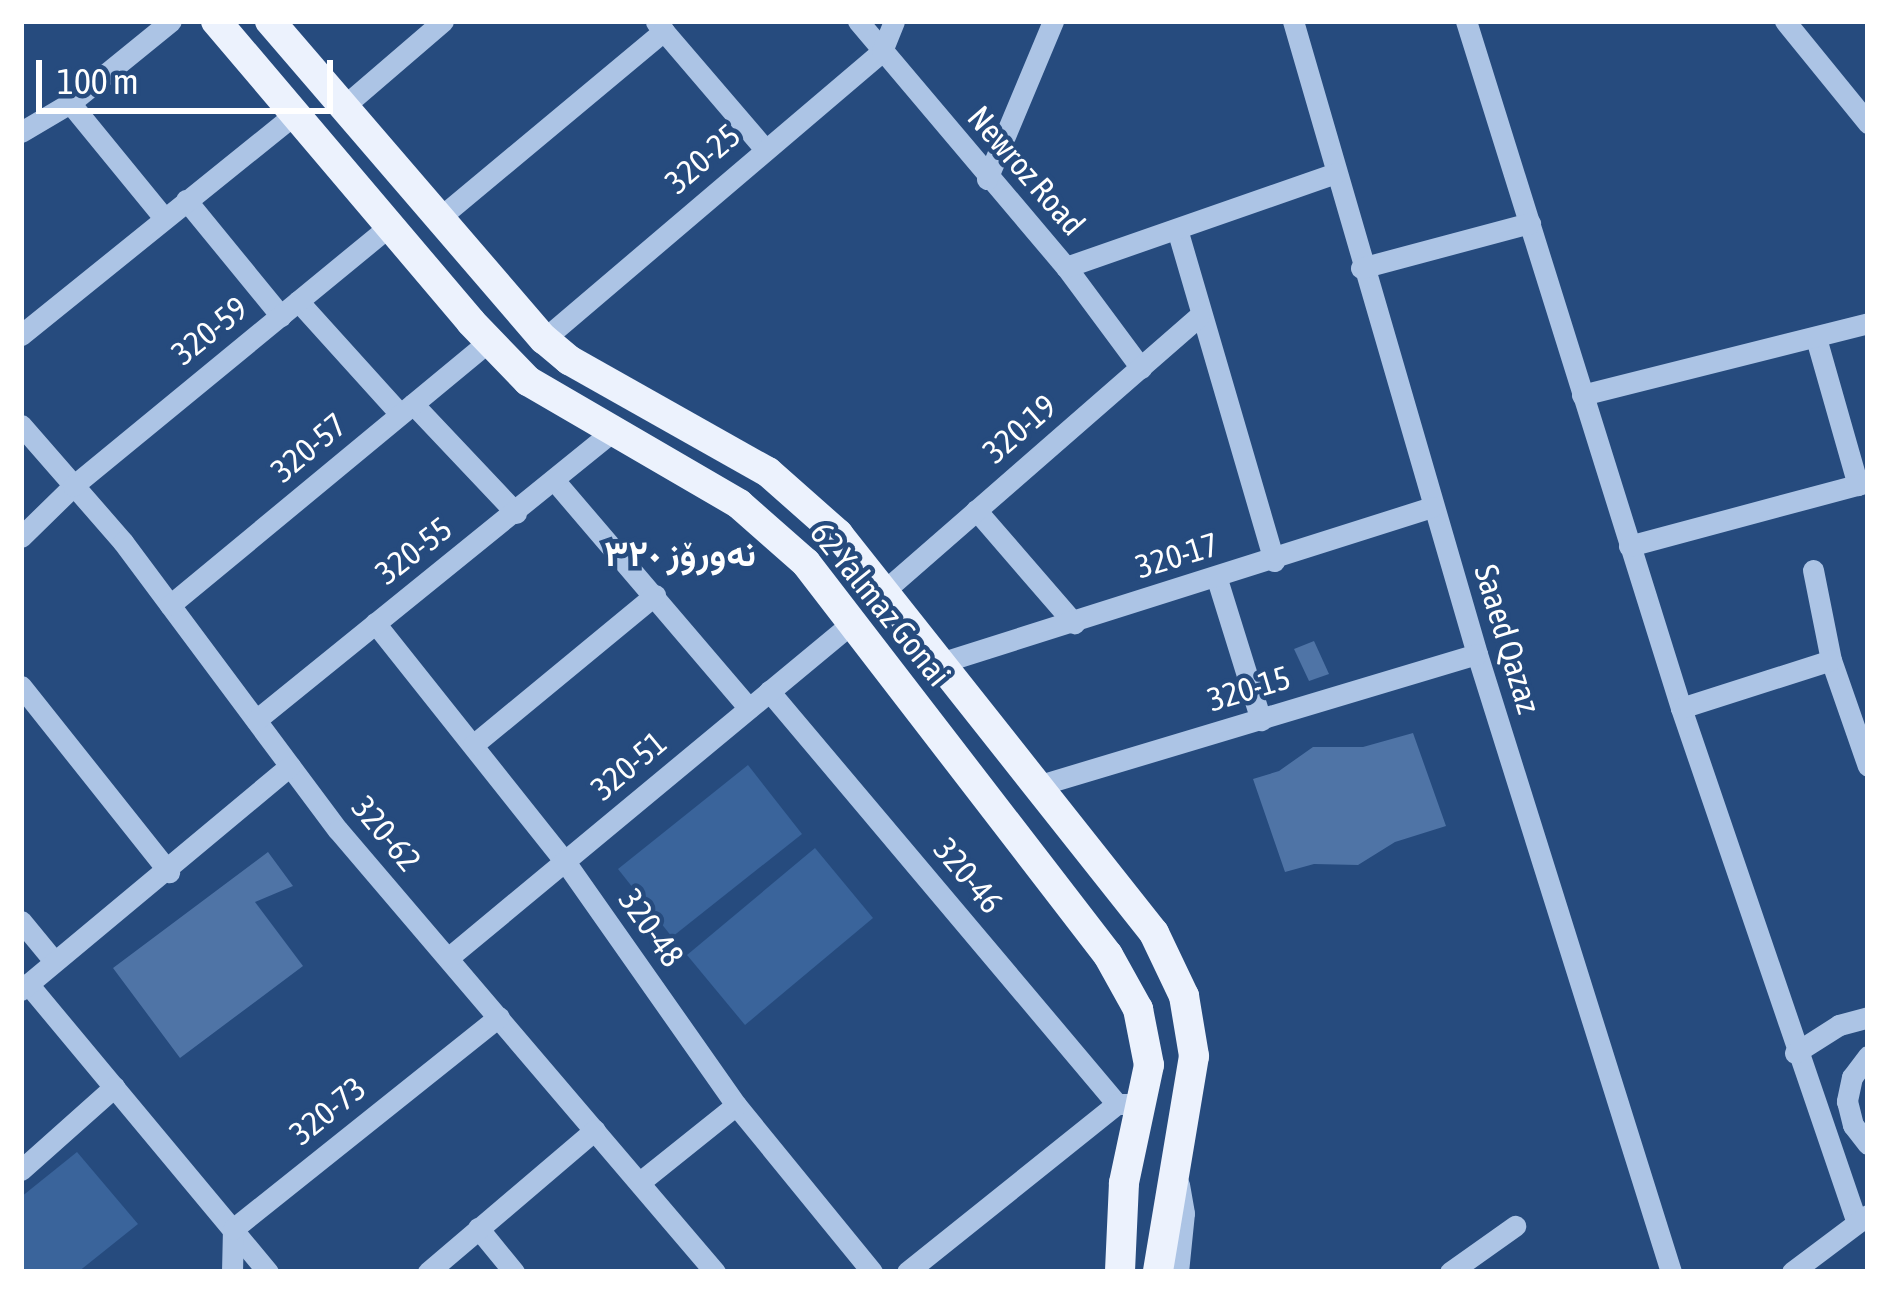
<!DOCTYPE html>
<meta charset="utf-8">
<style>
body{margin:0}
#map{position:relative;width:1889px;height:1293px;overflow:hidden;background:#264b7e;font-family:"Asap Condensed",Vazirmatn,sans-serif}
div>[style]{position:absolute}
.green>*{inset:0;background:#3a649b}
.building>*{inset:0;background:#4f74a6}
.minor>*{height:21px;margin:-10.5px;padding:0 10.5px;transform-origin:10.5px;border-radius:10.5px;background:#acc4e5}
.major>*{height:30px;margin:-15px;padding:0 15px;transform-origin:15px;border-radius:15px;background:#ecf2fd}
span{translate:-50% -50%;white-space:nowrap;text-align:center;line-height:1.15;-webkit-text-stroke:9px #264b7e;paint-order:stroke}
.street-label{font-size:33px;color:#fff}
.neighbourhood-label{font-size:36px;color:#fff;font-weight:700}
.frame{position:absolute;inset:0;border:24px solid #fff;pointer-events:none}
.scale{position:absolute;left:36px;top:60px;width:297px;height:54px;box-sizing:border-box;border:6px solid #fff;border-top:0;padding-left:15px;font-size:36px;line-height:42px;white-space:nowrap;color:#fff;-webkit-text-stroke:9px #264b7e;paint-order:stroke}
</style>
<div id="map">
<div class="green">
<div style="clip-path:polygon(748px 765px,802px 834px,672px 937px,618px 869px)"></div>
<div style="clip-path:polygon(815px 848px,873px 918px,745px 1025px,687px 955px)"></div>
<div style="clip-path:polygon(77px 1152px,138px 1224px,78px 1272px,21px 1272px,21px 1197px)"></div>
</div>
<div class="building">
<div style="clip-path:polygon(1314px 641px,1329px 674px,1309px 681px,1294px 649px)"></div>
<div style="clip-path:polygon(1413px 733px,1446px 826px,1395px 842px,1358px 865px,1314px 864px,1285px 872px,1253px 779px,1279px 771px,1313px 747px,1363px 747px)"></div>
<div style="clip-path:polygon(268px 852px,293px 886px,255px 902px,303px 966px,180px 1058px,113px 968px)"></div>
</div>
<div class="minor">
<div style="left:858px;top:21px;width:322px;rotate:49.8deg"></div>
<div style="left:1066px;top:267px;width:126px;rotate:53.4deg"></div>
<div style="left:1293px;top:21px;width:659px;rotate:73.79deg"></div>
<div style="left:1477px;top:654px;width:648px;rotate:72.57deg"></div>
<div style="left:1466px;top:21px;width:720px;rotate:72.62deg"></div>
<div style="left:1681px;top:708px;width:544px;rotate:71.13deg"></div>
<div style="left:1785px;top:21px;width:132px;rotate:50.9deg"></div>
<div style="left:656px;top:22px;width:167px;rotate:49.4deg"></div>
<div style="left:70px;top:103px;width:149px;rotate:50.7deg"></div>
<div style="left:343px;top:107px;width:132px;rotate:-40.7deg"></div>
<div style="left:21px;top:132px;width:57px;rotate:-30.6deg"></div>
<div style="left:70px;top:103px;width:130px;rotate:-39.1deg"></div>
<div style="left:987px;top:179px;width:171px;rotate:-67.3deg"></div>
<div style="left:186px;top:200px;width:150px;rotate:50.7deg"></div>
<div style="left:438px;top:219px;width:294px;rotate:-39.8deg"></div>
<div style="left:1177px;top:229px;width:346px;rotate:73.7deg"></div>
<div style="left:1066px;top:267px;width:286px;rotate:-19.2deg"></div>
<div style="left:1361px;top:268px;width:175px;rotate:-14.9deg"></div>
<div style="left:298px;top:301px;width:152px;rotate:47.9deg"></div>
<div style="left:21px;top:335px;width:352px;rotate:-38.9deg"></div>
<div style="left:1816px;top:338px;width:153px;rotate:74.1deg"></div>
<div style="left:544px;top:339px;width:444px;rotate:-40.4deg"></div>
<div style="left:882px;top:51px;width:32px;rotate:-68deg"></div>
<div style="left:1582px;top:395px;width:295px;rotate:-14.1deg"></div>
<div style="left:413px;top:404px;width:150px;rotate:46.6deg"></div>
<div style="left:21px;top:425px;width:155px;rotate:48.9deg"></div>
<div style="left:123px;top:542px;width:359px;rotate:53.3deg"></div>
<div style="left:338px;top:830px;width:581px;rotate:49.54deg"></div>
<div style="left:554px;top:480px;width:300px;rotate:49.5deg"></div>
<div style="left:976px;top:510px;width:150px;rotate:49.1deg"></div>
<div style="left:21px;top:537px;width:73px;rotate:-44.4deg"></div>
<div style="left:73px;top:486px;width:410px;rotate:-39.4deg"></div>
<div style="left:1629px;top:546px;width:247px;rotate:-15deg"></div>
<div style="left:1813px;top:570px;width:92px;rotate:78.7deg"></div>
<div style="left:1831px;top:660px;width:112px;rotate:70.8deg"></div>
<div style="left:1217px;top:579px;width:148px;rotate:72.7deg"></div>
<div style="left:884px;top:591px;width:418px;rotate:-41.1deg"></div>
<div style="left:170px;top:605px;width:414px;rotate:-39.6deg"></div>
<div style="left:375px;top:623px;width:307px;rotate:51.5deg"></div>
<div style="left:566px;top:863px;width:296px;rotate:54.9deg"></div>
<div style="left:736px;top:1105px;width:215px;rotate:50.8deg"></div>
<div style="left:940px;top:663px;width:516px;rotate:-17.59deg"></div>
<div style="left:21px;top:686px;width:238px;rotate:51.5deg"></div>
<div style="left:769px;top:691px;width:540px;rotate:49.88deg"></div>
<div style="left:1681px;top:708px;width:157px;rotate:-17.7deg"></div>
<div style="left:256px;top:720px;width:458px;rotate:-39deg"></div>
<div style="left:473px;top:745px;width:236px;rotate:-39.5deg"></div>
<div style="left:1040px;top:785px;width:456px;rotate:-16.7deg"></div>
<div style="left:21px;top:921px;width:52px;rotate:50.5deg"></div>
<div style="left:448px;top:958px;width:525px;rotate:-39.67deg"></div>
<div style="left:28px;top:984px;width:375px;rotate:50.2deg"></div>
<div style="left:21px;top:990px;width:350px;rotate:-39.8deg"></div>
<div style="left:1795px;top:1053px;width:52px;rotate:-32.5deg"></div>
<div style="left:1839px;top:1025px;width:30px;rotate:-15deg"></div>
<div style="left:1868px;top:1056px;width:26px;rotate:127deg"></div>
<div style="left:1852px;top:1077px;width:25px;rotate:102deg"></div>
<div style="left:1847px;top:1101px;width:25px;rotate:76deg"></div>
<div style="left:1853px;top:1125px;width:24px;rotate:52deg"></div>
<div style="left:21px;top:1170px;width:125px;rotate:-41.7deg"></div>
<div style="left:640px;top:1182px;width:123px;rotate:-38.7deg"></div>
<div style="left:478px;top:1228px;width:57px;rotate:50.7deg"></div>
<div style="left:232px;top:1272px;width:43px;rotate:-88.7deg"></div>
<div style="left:233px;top:1229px;width:340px;rotate:-38.6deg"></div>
<div style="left:428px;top:1272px;width:219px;rotate:-40.4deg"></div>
<div style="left:907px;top:1272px;width:269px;rotate:-38.7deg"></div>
<div style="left:1117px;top:1104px;width:13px"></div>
<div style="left:1178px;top:1272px;width:59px;rotate:-84.2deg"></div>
<div style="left:1184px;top:1213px;width:29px;rotate:-100deg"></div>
<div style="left:1450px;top:1272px;width:80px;rotate:-35.3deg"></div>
<div style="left:1792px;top:1272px;width:95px;rotate:-36.9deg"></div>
</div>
<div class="major">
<div style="left:216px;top:21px;width:394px;rotate:49.7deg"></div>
<div style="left:471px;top:322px;width:82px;rotate:46deg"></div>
<div style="left:528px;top:381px;width:244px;rotate:30.2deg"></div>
<div style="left:739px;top:504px;width:89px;rotate:41.4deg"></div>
<div style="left:806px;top:563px;width:495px;rotate:52.4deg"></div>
<div style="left:1108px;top:955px;width:62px;rotate:60.9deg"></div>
<div style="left:1138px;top:1009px;width:57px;rotate:78.9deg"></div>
<div style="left:1149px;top:1065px;width:121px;rotate:102deg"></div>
<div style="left:1124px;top:1183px;width:89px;rotate:92.6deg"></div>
<div style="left:270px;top:21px;width:420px;rotate:49.3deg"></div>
<div style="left:544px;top:339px;width:33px;rotate:40deg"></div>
<div style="left:569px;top:360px;width:228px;rotate:29.4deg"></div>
<div style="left:768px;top:472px;width:94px;rotate:41.5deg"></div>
<div style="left:838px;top:534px;width:509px;rotate:51.62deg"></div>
<div style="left:1154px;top:933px;width:70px;rotate:64.5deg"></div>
<div style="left:1184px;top:996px;width:61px;rotate:80.5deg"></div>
<div style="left:1194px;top:1056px;width:219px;rotate:99.5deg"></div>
</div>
<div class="street-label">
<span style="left:703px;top:159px;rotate:-41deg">320-25</span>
<span style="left:1026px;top:171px;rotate:49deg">Newroz Road</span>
<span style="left:210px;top:331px;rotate:-39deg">320-59</span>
<span style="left:1020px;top:429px;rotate:-41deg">320-19</span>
<span style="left:309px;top:448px;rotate:-40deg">320-57</span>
<span style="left:414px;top:551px;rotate:-38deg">320-55</span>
<span style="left:1177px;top:556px;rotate:-17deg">320-17</span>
<span style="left:880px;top:604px;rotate:51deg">62 Yalmaz Gonai</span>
<span style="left:1507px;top:639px;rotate:73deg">Saaed Qazaz</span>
<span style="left:1249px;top:689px;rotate:-17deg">320-15</span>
<span style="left:629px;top:766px;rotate:-40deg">320-51</span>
<span style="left:386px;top:834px;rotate:50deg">320-62</span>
<span style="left:968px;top:876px;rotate:50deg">320-46</span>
<span style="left:651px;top:928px;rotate:55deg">320-48</span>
<span style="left:328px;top:1111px;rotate:-39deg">320-73</span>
</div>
<div class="neighbourhood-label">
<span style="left:680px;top:554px">نەورۆز ٣٢٠</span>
</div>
<div class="frame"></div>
<div class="scale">100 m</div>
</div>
